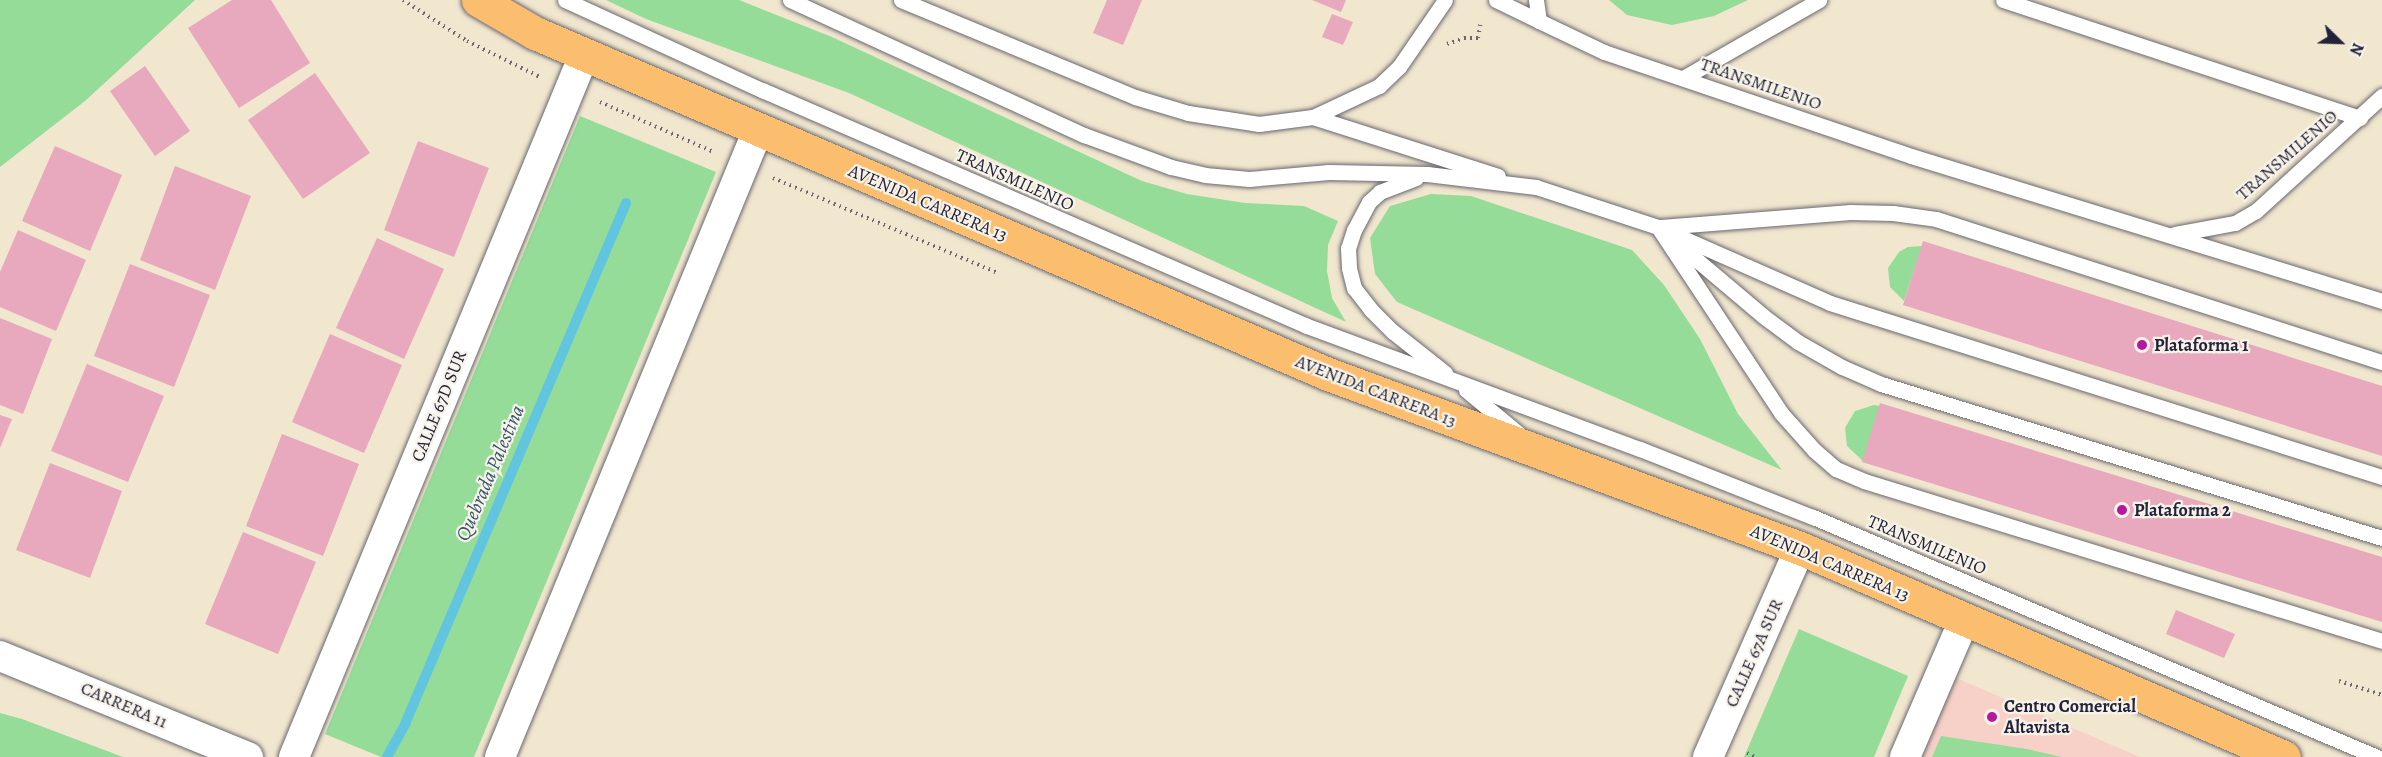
<!DOCTYPE html>
<style>
body{margin:0}
#map{position:relative;width:2382px;height:757px;overflow:hidden;background:#f1e7cf;font-family:Alegreya,serif}
div>[style]{position:absolute}
.built>*{inset:0;background:#f7d1c7}
.green>*{inset:0;background:#94dc97}
.stream>*{height:10px;margin:-5px;padding:0 5px;transform-origin:5px;border-radius:5px;background:#62c5e0}
.building>*{inset:0;background:#e8a8be}
.path>*{height:4px;margin-top:-2px;transform-origin:0;background:repeating-linear-gradient(90deg,#6a676f 0 1.5px,transparent 0 6px)}
.roads{filter:drop-shadow(0 0 2px #6a676f) drop-shadow(0 0 2px #6a676f)}
.service>*{height:15px;margin:-7.5px;padding:0 7.5px;transform-origin:7.5px;border-radius:7.5px;background:#fff}
.minor>*{height:30px;margin:-15px;padding:0 15px;transform-origin:15px;border-radius:15px;background:#fff}
.primary>*{height:33px;margin:-16.5px;padding:0 16.5px;transform-origin:16.5px;border-radius:16.5px;background:#fbbd6e}
.dots>*{width:16px;height:16px;translate:-50% -50%;box-sizing:border-box;border:3px solid #f7f3e8;border-radius:50%}
span{translate:-50% -50%;white-space:nowrap;text-align:center;line-height:1.15;-webkit-text-stroke:4.5px #f7f3e8;paint-order:stroke}
.street-label{font-size:18px;color:#22223b}
.poi-label{font-size:18px;color:#22223b;font-weight:700}
.left{translate:0 -50%;text-align:left}
.water-label{font-size:20px;color:#35536d;font-style:italic}
.north{position:absolute;left:2310px;top:12px;width:60px;height:60px;-webkit-text-stroke:4px #f7f3e8;paint-order:stroke;rotate:113deg;font-size:16px;font-weight:700;line-height:24px;text-align:center;color:#22223b}
.north::after{content:'';display:block;margin:auto;width:21px;height:27px;background:#22223b;clip-path:polygon(50% 0,100% 100%,50% 72%,0 100%)}
</style>
<div id="map">
<div class="built">
<div style="clip-path:polygon(1954px 677px,2140px 757px,1919px 757px)"></div>
</div>
<div class="green">
<div style="clip-path:polygon(0 0,195px 0,85px 101px,0 167px)"></div>
<div style="clip-path:polygon(606px 0,739px 0,832px 37px,1142px 181px,1187px 194px,1245px 203px,1304px 206px,1338px 221px,1328px 245px,1327px 271px,1332px 298px,1346px 322px,849px 93px,646px 19px)"></div>
<div style="clip-path:polygon(1609px 0,1748px 0,1714px 16px,1672px 25px,1627px 15px)"></div>
<div style="clip-path:polygon(580px 116px,716px 172px,474px 757px,381px 757px,325px 734px)"></div>
<div style="clip-path:polygon(1431px 194px,1471px 196px,1632px 250px,1664px 285px,1700px 339px,1738px 414px,1782px 470px,1397px 302px,1375px 274px,1370px 238px,1390px 206px)"></div>
<div style="clip-path:polygon(1922px 246px,1904px 301px,1890px 287px,1888px 268px,1899px 252px,1908px 247px)"></div>
<div style="clip-path:polygon(1874px 405px,1880px 406px,1863px 461px,1847px 446px,1845px 428px,1855px 411px)"></div>
<div style="clip-path:polygon(1799px 629px,1908px 676px,1874px 757px,1744px 757px)"></div>
<div style="clip-path:polygon(0 713px,22px 719px,123px 757px,0 757px)"></div>
<div style="clip-path:polygon(1941px 736px,2027px 749px,2062px 757px,1932px 757px)"></div>
</div>
<div class="stream">
<div style="left:387px;top:757px;width:38px;rotate:-61deg"></div>
<div style="left:405px;top:724px;width:566px;rotate:-67.01deg"></div>
</div>
<div class="building">
<div style="clip-path:polygon(232px 0,271px 0,310px 63px,239px 108px,188px 28px)"></div>
<div style="clip-path:polygon(1107px 0,1142px 0,1123px 45px,1093px 33px)"></div>
<div style="clip-path:polygon(1312px 0,1346px 0,1341px 12px)"></div>
<div style="clip-path:polygon(1332px 14px,1353px 22px,1343px 45px,1322px 37px)"></div>
<div style="clip-path:polygon(145px 66px,190px 131px,155px 156px,110px 91px)"></div>
<div style="clip-path:polygon(315px 73px,370px 153px,303px 199px,248px 120px)"></div>
<div style="clip-path:polygon(418px 141px,489px 168px,454px 257px,384px 230px)"></div>
<div style="clip-path:polygon(55px 146px,122px 175px,90px 251px,22px 221px)"></div>
<div style="clip-path:polygon(175px 166px,251px 196px,215px 290px,140px 260px)"></div>
<div style="clip-path:polygon(18px 230px,86px 260px,56px 331px,0 307px,0 272px)"></div>
<div style="clip-path:polygon(377px 238px,444px 269px,404px 359px,336px 328px)"></div>
<div style="clip-path:polygon(1923px 241px,2382px 386px,2382px 456px,1903px 305px)"></div>
<div style="clip-path:polygon(130px 264px,210px 295px,174px 387px,94px 356px)"></div>
<div style="clip-path:polygon(0 318px,52px 339px,23px 414px,0 405px)"></div>
<div style="clip-path:polygon(330px 334px,402px 365px,364px 453px,292px 422px)"></div>
<div style="clip-path:polygon(87px 364px,164px 396px,128px 482px,51px 451px)"></div>
<div style="clip-path:polygon(1880px 403px,2382px 557px,2382px 622px,1862px 462px)"></div>
<div style="clip-path:polygon(0 415px,12px 419px,0 448px)"></div>
<div style="clip-path:polygon(282px 434px,359px 464px,323px 556px,246px 526px)"></div>
<div style="clip-path:polygon(50px 463px,122px 491px,90px 578px,16px 550px)"></div>
<div style="clip-path:polygon(243px 532px,316px 562px,278px 654px,205px 624px)"></div>
<div style="clip-path:polygon(2176px 610px,2235px 634px,2224px 658px,2166px 634px)"></div>
</div>
<div class="path">
<div style="left:403px;top:0;width:76px;rotate:32.6deg"></div>
<div style="left:467px;top:41px;width:81px;rotate:26.3deg"></div>
<div style="left:1447px;top:44px;width:18px;rotate:-19deg"></div>
<div style="left:1464px;top:38px;width:14px"></div>
<div style="left:1478px;top:38px;width:17px;rotate:-80deg"></div>
<div style="left:600px;top:102px;width:124px;rotate:23.7deg"></div>
<div style="left:773px;top:178px;width:244px;rotate:22.9deg"></div>
<div style="left:2339px;top:681px;width:45px;rotate:18deg"></div>
<div style="left:1747px;top:753px;width:9px;rotate:27deg"></div>
</div>
<div class="roads">
<div class="service">
<div style="left:565px;top:0;width:217px;rotate:24.6deg"></div>
<div style="left:762px;top:90px;width:594px;rotate:23.41deg"></div>
<div style="left:1307px;top:326px;width:355px;rotate:20.3deg"></div>
<div style="left:1640px;top:449px;width:186px;rotate:21.5deg"></div>
<div style="left:1813px;top:517px;width:613px;rotate:23.05deg"></div>
<div style="left:790px;top:0;width:324px;rotate:24.7deg"></div>
<div style="left:1084px;top:135px;width:93px;rotate:20.2deg"></div>
<div style="left:1171px;top:167px;width:35px;rotate:13deg"></div>
<div style="left:1205px;top:175px;width:44px;rotate:5.2deg"></div>
<div style="left:1249px;top:179px;width:80px;rotate:-5deg"></div>
<div style="left:1329px;top:172px;width:98px;rotate:1.2deg"></div>
<div style="left:1427px;top:174px;width:110px;rotate:6.8deg"></div>
<div style="left:1536px;top:187px;width:128px;rotate:18.2deg"></div>
<div style="left:1658px;top:227px;width:188px;rotate:23.8deg"></div>
<div style="left:1830px;top:303px;width:579px;rotate:17.5deg"></div>
<div style="left:901px;top:0;width:253px;rotate:22.5deg"></div>
<div style="left:1135px;top:97px;width:55px;rotate:16.8deg"></div>
<div style="left:1188px;top:113px;width:72px;rotate:8.8deg"></div>
<div style="left:1259px;top:124px;width:54px;rotate:-7.4deg"></div>
<div style="left:1313px;top:117px;width:194px;rotate:17.7deg"></div>
<div style="left:1496px;top:0;width:48px;rotate:26deg"></div>
<div style="left:1536px;top:0;width:21px;rotate:82deg"></div>
<div style="left:1539px;top:21px;width:72px;rotate:25.5deg"></div>
<div style="left:1604px;top:52px;width:324px;rotate:18.7deg"></div>
<div style="left:1911px;top:156px;width:493px;rotate:17.1deg"></div>
<div style="left:2003px;top:0;width:376px;rotate:18.3deg"></div>
<div style="left:1683px;top:78px;width:157px;rotate:-29.8deg"></div>
<div style="left:1313px;top:117px;width:73px;rotate:-25.2deg"></div>
<div style="left:1379px;top:86px;width:28px;rotate:-44deg"></div>
<div style="left:1399px;top:67px;width:81px;rotate:-55.5deg"></div>
<div style="left:1416px;top:178px;width:39px;rotate:159deg"></div>
<div style="left:1380px;top:192px;width:15px;rotate:138deg"></div>
<div style="left:1369px;top:202px;width:32px;rotate:118deg"></div>
<div style="left:1354px;top:230px;width:19px;rotate:108deg"></div>
<div style="left:1348px;top:248px;width:20px;rotate:87deg"></div>
<div style="left:1349px;top:268px;width:21px;rotate:76deg"></div>
<div style="left:1354px;top:288px;width:28px;rotate:52deg"></div>
<div style="left:1371px;top:310px;width:30px;rotate:45deg"></div>
<div style="left:1392px;top:331px;width:68px;rotate:38.4deg"></div>
<div style="left:1658px;top:227px;width:223px;rotate:56.5deg"></div>
<div style="left:1781px;top:413px;width:50px;rotate:48.3deg"></div>
<div style="left:1814px;top:450px;width:29px;rotate:41deg"></div>
<div style="left:1836px;top:469px;width:30px;rotate:23deg"></div>
<div style="left:1864px;top:481px;width:542px;rotate:17.16deg"></div>
<div style="left:1661px;top:227px;width:190px;rotate:-4.5deg"></div>
<div style="left:1850px;top:212px;width:43px;rotate:1.3deg"></div>
<div style="left:1893px;top:213px;width:43px;rotate:7.9deg"></div>
<div style="left:1936px;top:219px;width:468px;rotate:17.8deg"></div>
<div style="left:2175px;top:234px;width:61px;rotate:-10.4deg"></div>
<div style="left:2235px;top:223px;width:24px;rotate:-30deg"></div>
<div style="left:2256px;top:211px;width:171px;rotate:-42.4deg"></div>
<div style="left:1672px;top:239px;width:119px;rotate:40.2deg"></div>
<div style="left:1763px;top:316px;width:44px;rotate:36.6deg"></div>
<div style="left:1798px;top:342px;width:51px;rotate:29.6deg"></div>
<div style="left:1842px;top:367px;width:43px;rotate:23.6deg"></div>
<div style="left:1881px;top:384px;width:524px;rotate:17.09deg"></div>
<div style="left:1466px;top:390px;width:69px;rotate:39.7deg"></div>
</div>
<div class="minor">
<div style="left:0;top:656px;width:268px;rotate:22.2deg"></div>
<div style="left:294px;top:757px;width:760px;rotate:-67.55deg"></div>
<div style="left:500px;top:757px;width:678px;rotate:-67.63deg"></div>
<div style="left:1708px;top:757px;width:228px;rotate:-66.2deg"></div>
<div style="left:1905px;top:757px;width:149px;rotate:-66.7deg"></div>
</div>
<div class="primary">
<div style="left:478px;top:0;width:66px;rotate:30.1deg"></div>
<div style="left:535px;top:33px;width:863px;rotate:23.27deg"></div>
<div style="left:1328px;top:374px;width:503px;rotate:20.24deg"></div>
<div style="left:1800px;top:548px;width:527px;rotate:23.36deg"></div>
</div>
</div>
<div class="dots">
<div style="left:2142px;top:345px;background:#b5179e"></div>
<div style="left:2122px;top:510px;background:#b5179e"></div>
<div style="left:1992px;top:717px;background:#b5179e"></div>
</div>
<div class="street-label">
<span style="left:1761px;top:84px;rotate:19deg">TRANSMILENIO</span>
<span style="left:2287px;top:155px;rotate:-41deg">TRANSMILENIO</span>
<span style="left:1015px;top:180px;rotate:24deg">TRANSMILENIO</span>
<span style="left:928px;top:203px;rotate:23deg">AVENIDA CARRERA 13</span>
<span style="left:1376px;top:391px;rotate:21deg">AVENIDA CARRERA 13</span>
<span style="left:439px;top:406px;rotate:-68deg">CALLE 67D SUR</span>
<span style="left:1927px;top:545px;rotate:23deg">TRANSMILENIO</span>
<span style="left:1830px;top:563px;rotate:23deg">AVENIDA CARRERA 13</span>
<span style="left:1754px;top:653px;rotate:-66deg">CALLE 67A SUR</span>
<span style="left:124px;top:705px;rotate:23deg">CARRERA 11</span>
</div>
<div class="poi-label">
<span class="left" style="left:2154px;top:345px">Plataforma 1</span>
<span class="left" style="left:2134px;top:510px">Plataforma 2</span>
<span class="left" style="left:2004px;top:717px">Centro Comercial<br>Altavista</span>
</div>
<div class="water-label">
<span style="left:490px;top:473px;rotate:-67deg">Quebrada Palestina</span>
</div>
<div class="north">N</div>
</div>
